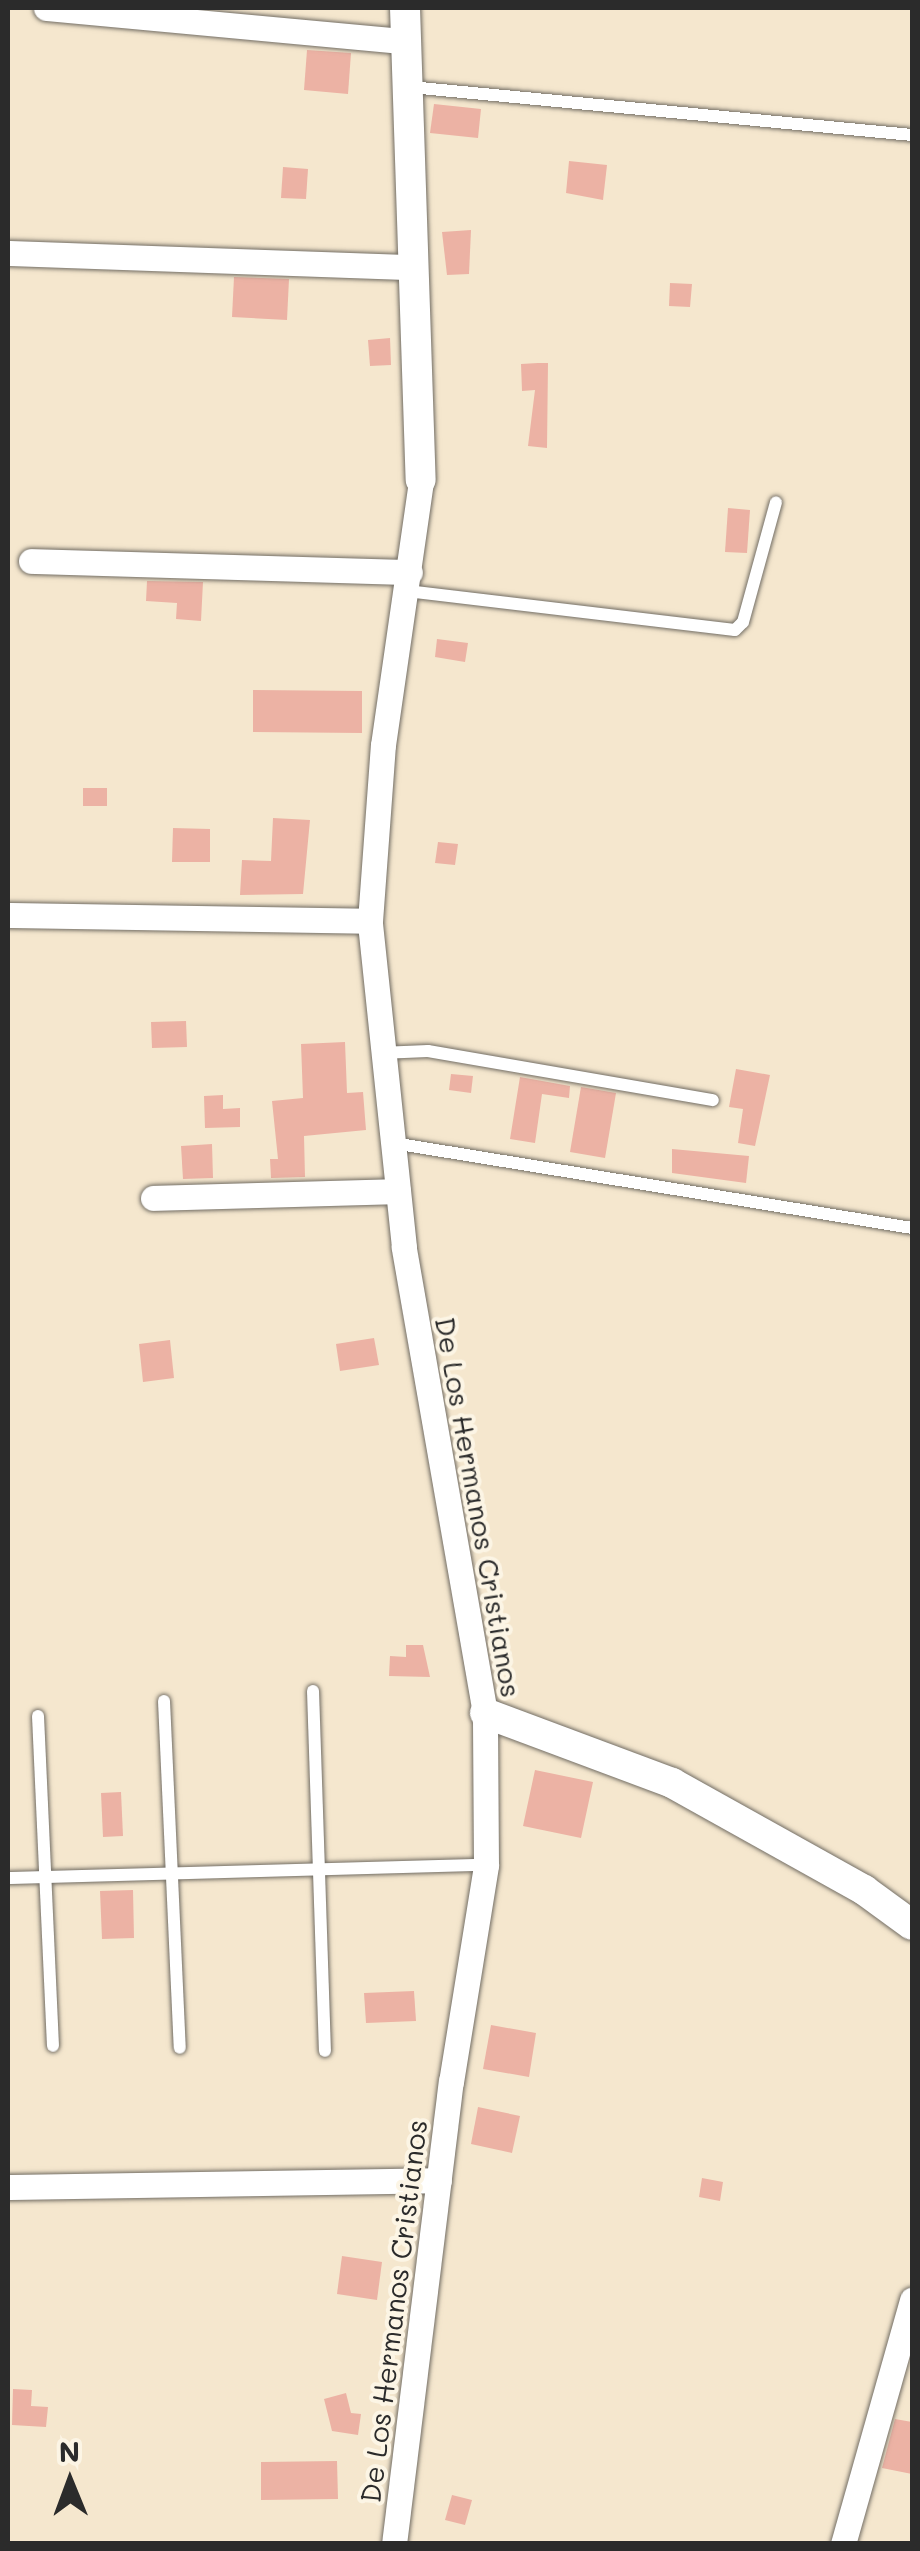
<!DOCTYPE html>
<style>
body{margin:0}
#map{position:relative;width:920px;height:2551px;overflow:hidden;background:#f5e7ce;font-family:Mali,sans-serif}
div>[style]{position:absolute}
.building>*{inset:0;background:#ecb2a4}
.roads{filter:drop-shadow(0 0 2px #726d64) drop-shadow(0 0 2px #726d64)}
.service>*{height:12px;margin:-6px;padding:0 6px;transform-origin:6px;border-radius:6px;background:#fff}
.minor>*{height:25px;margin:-12.5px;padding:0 12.5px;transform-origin:12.5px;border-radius:12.5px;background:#fff}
.tertiary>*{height:30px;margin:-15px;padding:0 15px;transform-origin:15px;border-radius:15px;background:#fff}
span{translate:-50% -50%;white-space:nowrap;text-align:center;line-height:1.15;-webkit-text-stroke:8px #fcf5e5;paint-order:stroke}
.street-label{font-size:28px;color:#2b2b2b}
.frame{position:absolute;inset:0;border:10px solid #2b2b2b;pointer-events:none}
.north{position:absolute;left:20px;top:2431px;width:100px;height:100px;-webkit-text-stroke:8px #fcf5e5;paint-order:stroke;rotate:359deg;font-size:28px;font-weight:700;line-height:40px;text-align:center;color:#2b2b2b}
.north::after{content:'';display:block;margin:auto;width:35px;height:45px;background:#2b2b2b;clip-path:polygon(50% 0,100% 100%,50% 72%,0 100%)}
</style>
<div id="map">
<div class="building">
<div style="clip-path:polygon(307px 50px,351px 53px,348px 94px,304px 90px)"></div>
<div style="clip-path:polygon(434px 104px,481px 109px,478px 138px,430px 133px)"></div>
<div style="clip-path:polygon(569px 161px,607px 165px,603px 200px,566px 193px)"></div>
<div style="clip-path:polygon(283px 167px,308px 169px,306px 199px,281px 198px)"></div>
<div style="clip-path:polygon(471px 230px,469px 274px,447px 275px,442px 232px)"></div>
<div style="clip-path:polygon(234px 277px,289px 279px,287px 320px,232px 317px)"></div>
<div style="clip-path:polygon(670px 283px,692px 284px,690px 307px,669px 306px)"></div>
<div style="clip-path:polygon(390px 338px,391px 365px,370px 366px,368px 340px)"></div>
<div style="clip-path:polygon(538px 363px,548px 363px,547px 448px,528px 446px,535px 390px,522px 391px,521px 364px)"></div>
<div style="clip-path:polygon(728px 508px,750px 510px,747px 553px,725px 552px)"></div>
<div style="clip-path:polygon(147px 581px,203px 582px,201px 621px,176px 619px,177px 603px,146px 601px)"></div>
<div style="clip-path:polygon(437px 639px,468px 643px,465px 662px,435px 657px)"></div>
<div style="clip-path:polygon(253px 690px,362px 691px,362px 733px,253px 732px)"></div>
<div style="clip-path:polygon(83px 788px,107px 788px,107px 806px,83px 806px)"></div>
<div style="clip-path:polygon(273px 818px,310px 820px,303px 894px,240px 895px,242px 860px,271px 861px)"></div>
<div style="clip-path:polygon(173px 828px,210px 829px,210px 862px,172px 862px)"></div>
<div style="clip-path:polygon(438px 842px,458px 844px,455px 865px,435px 863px)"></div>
<div style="clip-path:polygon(186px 1021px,187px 1047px,152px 1048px,151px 1022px)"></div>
<div style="clip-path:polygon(345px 1042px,347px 1093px,363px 1092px,366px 1130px,304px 1136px,305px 1177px,271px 1178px,270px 1159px,278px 1159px,272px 1101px,303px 1098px,301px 1044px)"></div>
<div style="clip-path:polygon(736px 1069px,770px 1075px,755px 1146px,738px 1143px,743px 1109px,729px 1107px)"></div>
<div style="clip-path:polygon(451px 1074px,473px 1076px,471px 1093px,449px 1090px)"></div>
<div style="clip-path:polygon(520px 1077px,570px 1086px,569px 1098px,542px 1094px,535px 1143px,510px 1139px)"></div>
<div style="clip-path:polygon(581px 1087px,616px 1093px,605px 1158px,570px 1152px)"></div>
<div style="clip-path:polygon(223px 1095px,223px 1109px,240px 1108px,240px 1127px,205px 1128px,204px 1096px)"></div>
<div style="clip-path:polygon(212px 1144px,213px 1178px,183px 1179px,181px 1146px)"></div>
<div style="clip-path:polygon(672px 1149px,749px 1156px,746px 1183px,672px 1173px)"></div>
<div style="clip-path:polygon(374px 1338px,379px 1365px,340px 1371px,336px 1344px)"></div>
<div style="clip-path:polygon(170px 1340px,174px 1378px,143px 1382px,139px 1344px)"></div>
<div style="clip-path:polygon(406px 1645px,423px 1645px,430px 1677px,389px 1676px,390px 1656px,406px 1657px)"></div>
<div style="clip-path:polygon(535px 1770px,593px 1782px,581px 1838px,523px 1826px)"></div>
<div style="clip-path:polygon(121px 1792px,123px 1836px,103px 1837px,101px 1793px)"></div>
<div style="clip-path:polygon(133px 1890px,134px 1938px,102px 1939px,100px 1891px)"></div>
<div style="clip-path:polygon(414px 1991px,416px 2021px,366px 2023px,364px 1993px)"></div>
<div style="clip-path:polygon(491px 2025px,536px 2033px,529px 2077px,483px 2069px)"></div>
<div style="clip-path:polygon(478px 2107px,520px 2116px,512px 2153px,471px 2144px)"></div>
<div style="clip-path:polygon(702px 2178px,723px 2182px,720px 2201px,699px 2197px)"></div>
<div style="clip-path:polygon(342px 2256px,382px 2262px,377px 2300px,337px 2294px)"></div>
<div style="clip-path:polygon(13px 2389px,32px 2390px,31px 2406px,48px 2407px,46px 2427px,12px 2425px)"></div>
<div style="clip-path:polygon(346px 2393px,351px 2413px,361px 2414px,358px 2435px,332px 2431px,324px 2399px)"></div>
<div style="clip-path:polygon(895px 2419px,912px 2422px,912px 2474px,882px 2468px)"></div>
<div style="clip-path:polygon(337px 2461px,338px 2499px,261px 2500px,261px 2462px)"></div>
<div style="clip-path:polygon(452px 2495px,472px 2500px,465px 2525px,445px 2520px)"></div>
</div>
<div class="roads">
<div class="service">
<div style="left:410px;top:87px;width:504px;rotate:5.46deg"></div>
<div style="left:407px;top:591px;width:330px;rotate:6.8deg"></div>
<div style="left:735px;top:630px;width:11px;rotate:-45deg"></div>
<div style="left:743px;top:622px;width:124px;rotate:-74.6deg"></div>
<div style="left:380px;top:1053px;width:48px;rotate:-2.4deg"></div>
<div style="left:428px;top:1051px;width:289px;rotate:9.8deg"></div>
<div style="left:393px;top:1143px;width:526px;rotate:9.3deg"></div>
<div style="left:313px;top:1691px;width:360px;rotate:88.1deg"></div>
<div style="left:164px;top:1701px;width:347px;rotate:87.4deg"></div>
<div style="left:38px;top:1716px;width:330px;rotate:87.4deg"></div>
<div style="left:8px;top:1878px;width:478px;rotate:-1.6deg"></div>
</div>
<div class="minor">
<div style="left:46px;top:8px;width:361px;rotate:5.3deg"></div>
<div style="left:8px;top:253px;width:407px;rotate:2deg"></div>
<div style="left:31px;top:561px;width:379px;rotate:1.7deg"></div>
<div style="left:8px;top:915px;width:362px;rotate:0.9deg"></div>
<div style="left:153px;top:1198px;width:245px;rotate:-1.6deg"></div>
<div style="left:8px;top:2187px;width:431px;rotate:-0.9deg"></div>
<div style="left:394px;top:2544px;width:466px;rotate:-83deg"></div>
<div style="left:451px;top:2082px;width:220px;rotate:-80.8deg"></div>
<div style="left:486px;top:1865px;width:152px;rotate:-90.4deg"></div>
<div style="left:485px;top:1713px;width:473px;rotate:-99.9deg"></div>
<div style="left:404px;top:1247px;width:328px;rotate:-96deg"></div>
<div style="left:370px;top:921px;width:176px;rotate:-85.8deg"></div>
<div style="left:383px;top:745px;width:268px;rotate:-81.8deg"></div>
<div style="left:843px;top:2544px;width:254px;rotate:-74.2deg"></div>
</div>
<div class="tertiary">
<div style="left:405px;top:8px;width:472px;rotate:88.1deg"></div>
<div style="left:485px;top:1713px;width:200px;rotate:20.5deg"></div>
<div style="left:672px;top:1783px;width:220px;rotate:29.1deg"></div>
<div style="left:864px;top:1890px;width:59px;rotate:36.1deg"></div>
</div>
</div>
<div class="street-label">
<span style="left:479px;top:1507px;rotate:80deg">De Los Hermanos Cristianos</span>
<span style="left:393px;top:2311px;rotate:-83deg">De Los Hermanos Cristianos</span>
</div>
<div class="frame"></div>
<div class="north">N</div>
</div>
